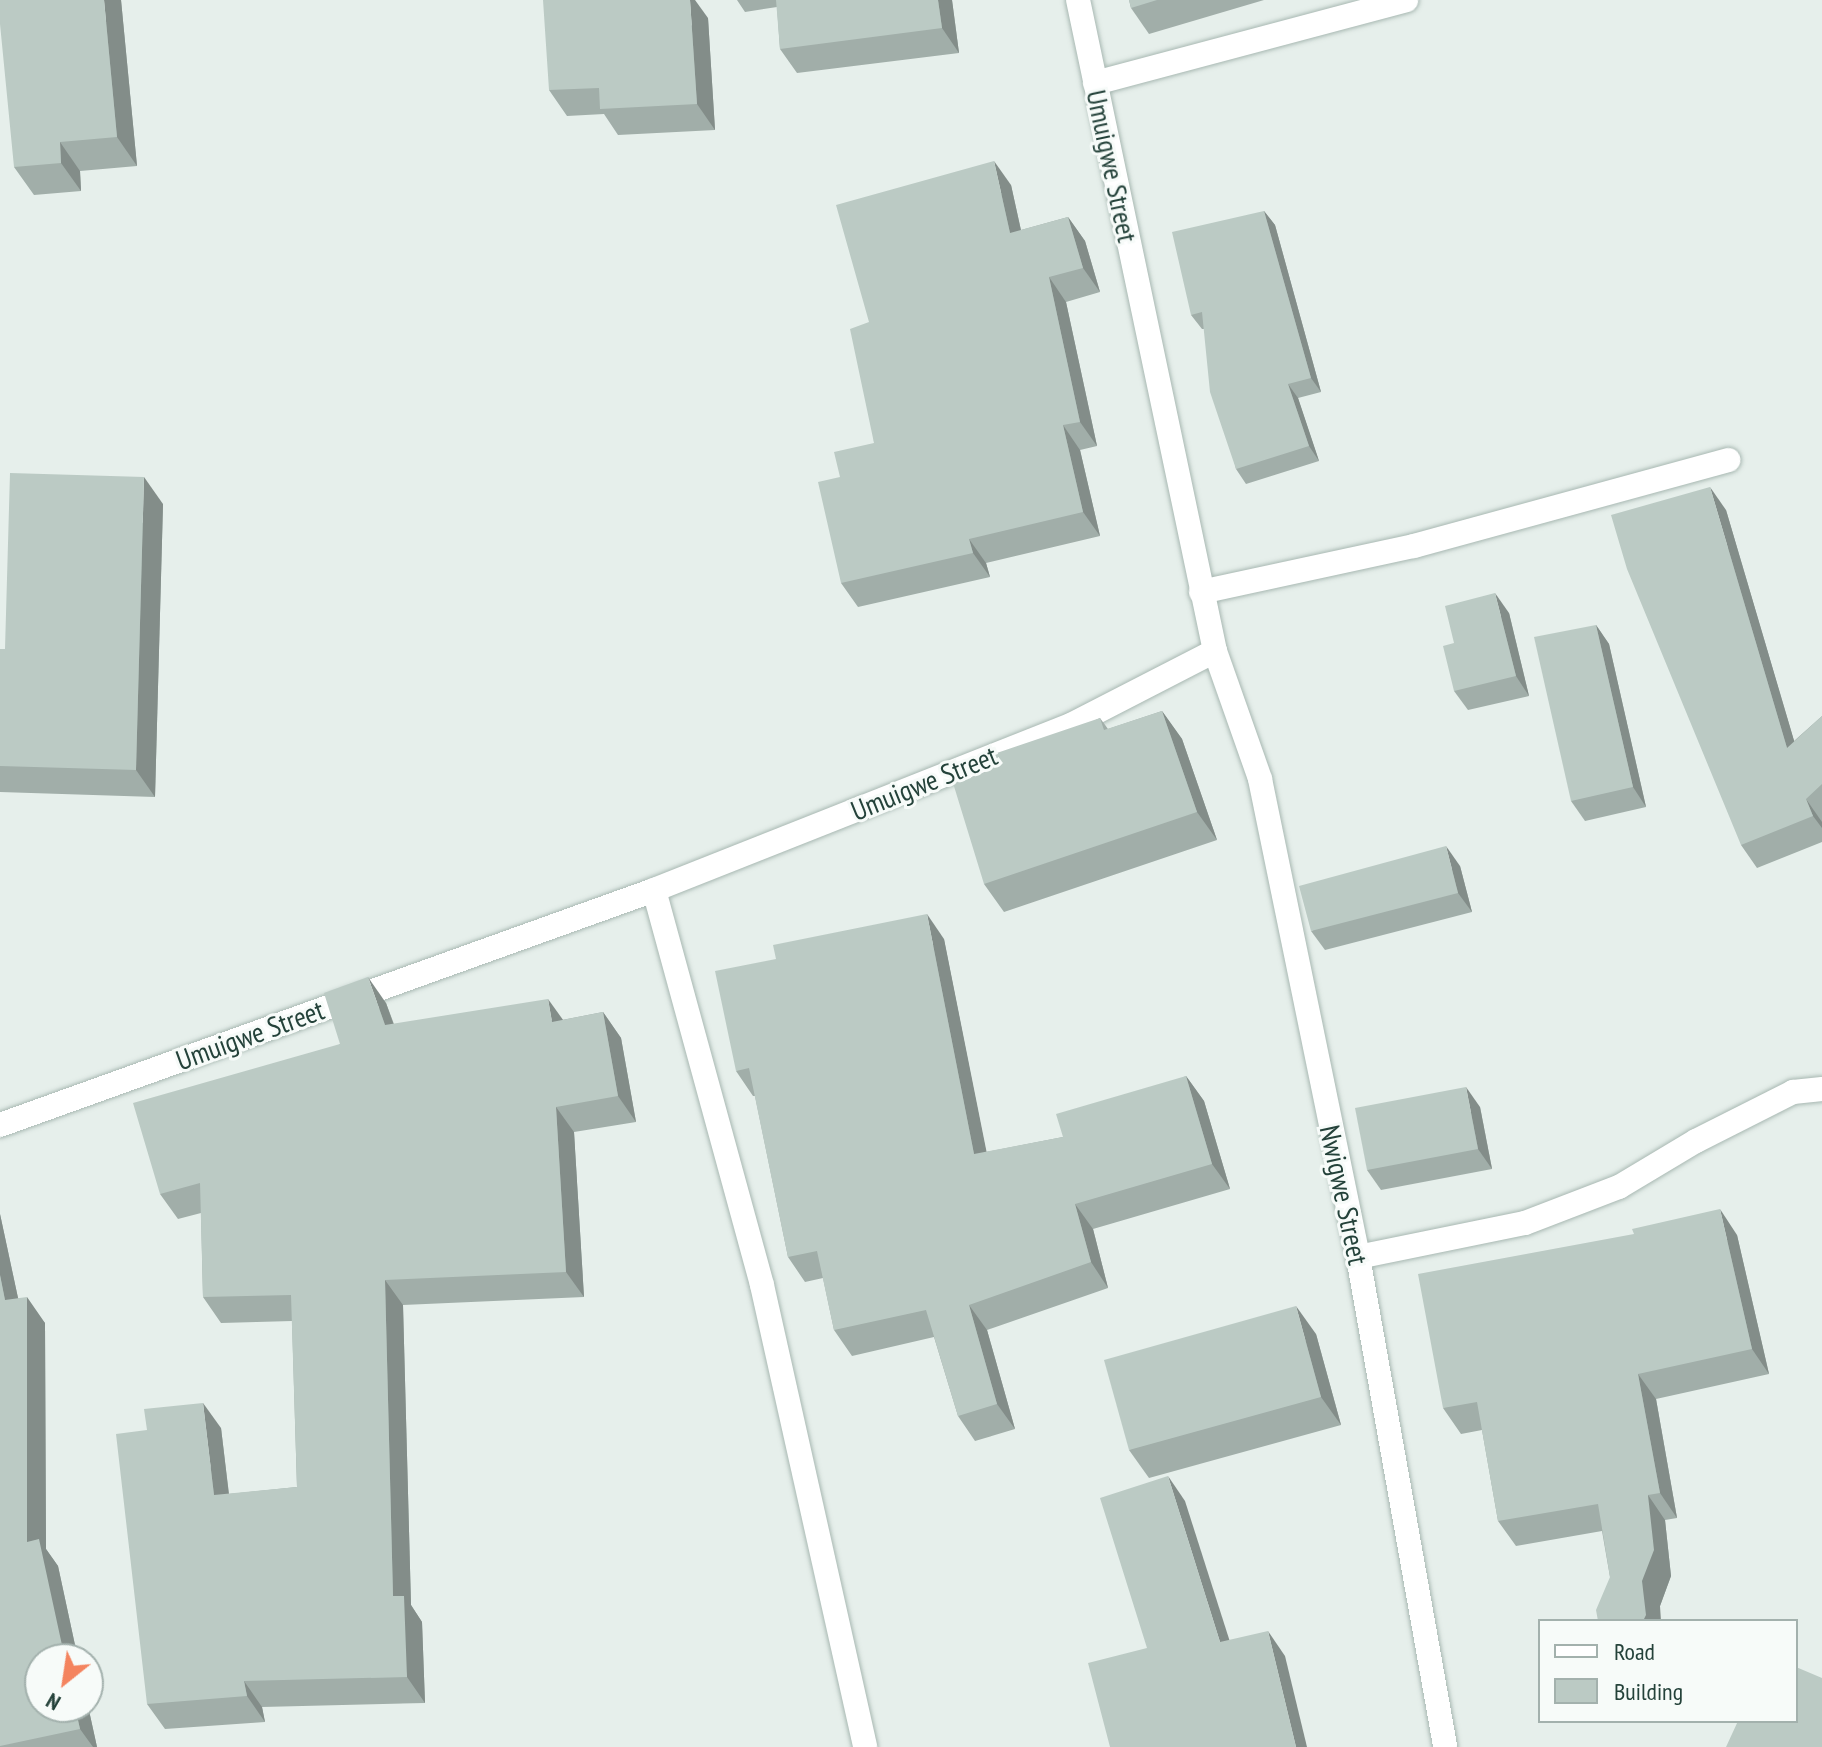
<!DOCTYPE html>
<style>
body{margin:0}
#map{position:relative;width:1822px;height:1747px;overflow:hidden;background:#e6efeb;font-family:"PT Sans Narrow",sans-serif}
div>[style]{position:absolute}
.roads{filter:drop-shadow(0 0 2px #a8b8b2) drop-shadow(0 0 2px #a8b8b2)}
.street>*{height:24px;margin:-12px;padding:0 12px;transform-origin:12px;border-radius:12px;background:#fff}
.wall>*{inset:0;background:#a1aea9}
.shaded-wall>*{inset:0;background:#838d89}
.building>*{inset:0;background:#bbcac4}
span{translate:-50% -50%;white-space:nowrap;text-align:center;line-height:1.15;-webkit-text-stroke:6px #f7fbf9;paint-order:stroke}
.street-label{font-size:28px;color:#24423a}
.legend{position:absolute;left:1538px;top:1619px;width:260px;height:104px;box-sizing:border-box;background:#f7fbf9;border:2px solid #a3b1ad;margin:0;padding:10px 14px;list-style:none;font-size:24px;color:#24423a}
.legend li{display:flex;align-items:center;gap:16px;height:40px}
.legend b{width:40px;border:2px solid #a3b1ad}
.north{position:absolute;left:24px;top:1643px;width:80px;height:80px;box-sizing:border-box;background:#f7fbf9;border:2px solid #a3b1ad;border-radius:50%;rotate:210deg;font-size:22px;font-weight:700;line-height:32px;text-align:center;color:#24423a}
.north::after{content:'';display:block;margin:auto;width:28px;height:36px;background:#f4845f;clip-path:polygon(50% 0,100% 100%,50% 72%,0 100%)}
</style>
<div id="map">
<div class="roads">
<div class="street">
<div style="left:1095px;top:83px;width:322px;rotate:-14.9deg"></div>
<div style="left:1201px;top:592px;width:218px;rotate:-12.2deg"></div>
<div style="left:1414px;top:546px;width:326px;rotate:-15.3deg"></div>
<div style="left:1215px;top:651px;width:136px;rotate:70.6deg"></div>
<div style="left:1260px;top:779px;width:488px;rotate:78.4deg"></div>
<div style="left:1358px;top:1257px;width:498px;rotate:79.9deg"></div>
<div style="left:654px;top:890px;width:409px;rotate:74.7deg"></div>
<div style="left:762px;top:1285px;width:473px;rotate:77.4deg"></div>
<div style="left:0;top:1125px;width:695px;rotate:-19.76deg"></div>
<div style="left:654px;top:890px;width:448px;rotate:-21.6deg"></div>
<div style="left:1071px;top:725px;width:162px;rotate:-27.2deg"></div>
<div style="left:1215px;top:651px;width:665px;rotate:-101.88deg"></div>
<div style="left:1358px;top:1257px;width:170px;rotate:-11.5deg"></div>
<div style="left:1525px;top:1223px;width:101px;rotate:-21deg"></div>
<div style="left:1619px;top:1187px;width:90px;rotate:-30.9deg"></div>
<div style="left:1696px;top:1141px;width:109px;rotate:-26.8deg"></div>
<div style="left:1793px;top:1092px;width:29px;rotate:-6deg"></div>
</div>
</div>
<div class="wall">
<div style="clip-path:polygon(121px 0,137px 166px,80px 171px,81px 191px,34px 195px,14px 167px)"></div>
<div style="clip-path:polygon(737px 0,952px 0,959px 53px,797px 73px,780px 49px,777px 7px,745px 12px)"></div>
<div style="clip-path:polygon(1129px 0,1264px 0,1149px 34px,1131px 8px)"></div>
<div style="clip-path:polygon(708px 18px,715px 130px,618px 135px,604px 114px,567px 116px,549px 90px)"></div>
<div style="clip-path:polygon(1011px 185px,1021px 230px,1068px 217px,1085px 241px,1100px 292px,1066px 302px,1097px 446px,1080px 450px,1100px 536px,986px 563px,990px 577px,858px 607px,841px 583px,874px 443px,869px 322px)"></div>
<div style="clip-path:polygon(1264px 211px,1275px 225px,1321px 392px,1298px 398px,1319px 461px,1246px 484px,1236px 469px,1204px 329px,1202px 329px,1191px 315px)"></div>
<div style="clip-path:polygon(163px 504px,155px 797px,0 792px,0 649px,5px 649px)"></div>
<div style="clip-path:polygon(1726px 510px,1794px 741px,1822px 716px,1822px 842px,1757px 868px,1741px 845px)"></div>
<div style="clip-path:polygon(1509px 613px,1529px 696px,1468px 710px,1454px 691px,1454px 643px)"></div>
<div style="clip-path:polygon(1596px 625px,1609px 644px,1646px 807px,1585px 821px,1571px 801px)"></div>
<div style="clip-path:polygon(1162px 711px,1182px 739px,1217px 840px,1004px 912px,984px 884px,987px 772px,1100px 718px,1108px 729px)"></div>
<div style="clip-path:polygon(1460px 866px,1472px 912px,1325px 950px,1311px 931px)"></div>
<div style="clip-path:polygon(944px 939px,986px 1152px,1063px 1137px,1186px 1076px,1204px 1101px,1230px 1189px,1093px 1229px,1108px 1288px,987px 1330px,1015px 1429px,975px 1441px,958px 1416px,934px 1337px,852px 1356px,834px 1330px,823px 1278px,805px 1282px,788px 1257px,755px 1096px,753px 1096px,736px 1071px)"></div>
<div style="clip-path:polygon(386px 1003px,394px 1024px,562px 1020px,603px 1012px,621px 1038px,636px 1122px,574px 1132px,584px 1297px,403px 1305px,411px 1605px,422px 1622px,425px 1703px,262px 1707px,265px 1722px,165px 1729px,147px 1704px,221px 1428px,229px 1494px,297px 1487px,292px 1321px,221px 1323px,203px 1297px,201px 1213px,178px 1219px,160px 1194px,340px 1044px)"></div>
<div style="clip-path:polygon(1480px 1107px,1492px 1169px,1381px 1190px,1367px 1170px)"></div>
<div style="clip-path:polygon(0 1214px,18px 1298px,45px 1323px,46px 1549px,58px 1566px,78px 1659px,40px 1659px,88px 1706px,97px 1747px,0 1747px)"></div>
<div style="clip-path:polygon(1737px 1235px,1769px 1374px,1656px 1399px,1677px 1518px,1665px 1520px,1671px 1576px,1660px 1606px,1610px 1577px,1602px 1531px,1516px 1546px,1498px 1521px,1482px 1430px,1461px 1434px,1443px 1408px)"></div>
<div style="clip-path:polygon(1316px 1334px,1341px 1425px,1149px 1478px,1129px 1450px)"></div>
</div>
<div class="shaded-wall">
<div style="clip-path:polygon(104px 0,121px 0,137px 166px,117px 137px)"></div>
<div style="clip-path:polygon(690px 0,695px 0,708px 18px,715px 130px,697px 104px)"></div>
<div style="clip-path:polygon(938px 0,952px 0,959px 53px,942px 28px)"></div>
<div style="clip-path:polygon(60px 142px,80px 171px,81px 191px,61px 163px)"></div>
<div style="clip-path:polygon(994px 161px,1011px 185px,1027px 258px,1010px 233px)"></div>
<div style="clip-path:polygon(1264px 211px,1275px 225px,1321px 392px,1311px 378px)"></div>
<div style="clip-path:polygon(1068px 217px,1085px 241px,1100px 292px,1083px 268px)"></div>
<div style="clip-path:polygon(1049px 277px,1066px 302px,1097px 446px,1080px 422px)"></div>
<div style="clip-path:polygon(1288px 384px,1298px 398px,1319px 461px,1309px 446px)"></div>
<div style="clip-path:polygon(1063px 425px,1080px 450px,1100px 536px,1083px 512px)"></div>
<div style="clip-path:polygon(144px 477px,163px 504px,155px 797px,136px 770px)"></div>
<div style="clip-path:polygon(1710px 487px,1726px 510px,1803px 771px,1787px 748px)"></div>
<div style="clip-path:polygon(969px 539px,986px 563px,990px 577px,973px 553px)"></div>
<div style="clip-path:polygon(1495px 593px,1509px 613px,1529px 696px,1516px 676px)"></div>
<div style="clip-path:polygon(1596px 625px,1609px 644px,1646px 807px,1633px 787px)"></div>
<div style="clip-path:polygon(1162px 711px,1182px 739px,1217px 840px,1197px 812px)"></div>
<div style="clip-path:polygon(1806px 799px,1822px 822px,1822px 828px,1813px 816px)"></div>
<div style="clip-path:polygon(1446px 846px,1460px 866px,1472px 912px,1458px 893px)"></div>
<div style="clip-path:polygon(927px 914px,944px 939px,992px 1179px,974px 1154px)"></div>
<div style="clip-path:polygon(368px 977px,386px 1003px,403px 1051px,385px 1025px)"></div>
<div style="clip-path:polygon(548px 999px,566px 1024px,552px 1022px)"></div>
<div style="clip-path:polygon(603px 1012px,621px 1038px,636px 1122px,618px 1096px)"></div>
<div style="clip-path:polygon(1186px 1076px,1204px 1101px,1230px 1189px,1212px 1164px)"></div>
<div style="clip-path:polygon(1466px 1087px,1480px 1107px,1492px 1169px,1478px 1149px)"></div>
<div style="clip-path:polygon(556px 1107px,574px 1132px,584px 1297px,566px 1272px)"></div>
<div style="clip-path:polygon(1075px 1204px,1093px 1229px,1108px 1288px,1091px 1262px)"></div>
<div style="clip-path:polygon(1720px 1209px,1737px 1235px,1769px 1374px,1752px 1349px)"></div>
<div style="clip-path:polygon(0 1214px,24px 1326px,5px 1300px,0 1275px)"></div>
<div style="clip-path:polygon(385px 1280px,403px 1305px,411px 1605px,422px 1622px,425px 1703px,407px 1677px,393px 1596px)"></div>
<div style="clip-path:polygon(27px 1297px,45px 1323px,46px 1549px,58px 1566px,78px 1659px,65px 1659px,27px 1542px)"></div>
<div style="clip-path:polygon(969px 1305px,987px 1330px,1015px 1429px,997px 1404px)"></div>
<div style="clip-path:polygon(1296px 1306px,1316px 1334px,1341px 1425px,1321px 1397px)"></div>
<div style="clip-path:polygon(1638px 1374px,1656px 1399px,1677px 1518px,1660px 1493px)"></div>
<div style="clip-path:polygon(203px 1403px,221px 1428px,232px 1521px,214px 1495px)"></div>
<div style="clip-path:polygon(1168px 1476px,1185px 1501px,1238px 1667px,1220px 1642px)"></div>
<div style="clip-path:polygon(1648px 1495px,1665px 1520px,1671px 1576px,1660px 1606px,1661px 1621px,1643px 1621px,1642px 1581px)"></div>
<div style="clip-path:polygon(1268px 1631px,1285px 1656px,1307px 1747px,1296px 1747px)"></div>
<div style="clip-path:polygon(244px 1681px,262px 1707px,265px 1722px,247px 1696px)"></div>
<div style="clip-path:polygon(88px 1706px,97px 1747px,93px 1747px,80px 1729px,75px 1707px,88px 1707px)"></div>
</div>
<div class="building">
<div style="clip-path:polygon(0 0,104px 0,117px 137px,60px 142px,61px 163px,14px 167px,0 24px)"></div>
<div style="clip-path:polygon(543px 0,690px 0,697px 104px,600px 109px,599px 88px,549px 90px)"></div>
<div style="clip-path:polygon(776px 0,938px 0,942px 28px,780px 49px)"></div>
<div style="clip-path:polygon(1129px 0,1157px 0,1131px 8px)"></div>
<div style="clip-path:polygon(994px 161px,1010px 233px,1068px 217px,1083px 268px,1049px 277px,1080px 422px,1063px 425px,1083px 512px,969px 539px,973px 553px,841px 583px,818px 482px,840px 477px,834px 452px,874px 443px,850px 329px,869px 322px,836px 205px)"></div>
<div style="clip-path:polygon(1264px 211px,1311px 378px,1288px 384px,1309px 446px,1236px 469px,1210px 392px,1202px 312px,1191px 315px,1172px 232px)"></div>
<div style="clip-path:polygon(10px 473px,144px 477px,136px 770px,0 766px,0 649px,5px 649px)"></div>
<div style="clip-path:polygon(1710px 487px,1787px 748px,1822px 716px,1822px 784px,1806px 799px,1813px 816px,1741px 845px,1627px 569px,1611px 515px)"></div>
<div style="clip-path:polygon(1495px 593px,1516px 676px,1454px 691px,1443px 646px,1454px 643px,1445px 606px)"></div>
<div style="clip-path:polygon(1596px 625px,1633px 787px,1571px 801px,1534px 637px)"></div>
<div style="clip-path:polygon(1162px 711px,1197px 812px,984px 884px,953px 783px,987px 772px,982px 758px,1100px 718px,1104px 730px)"></div>
<div style="clip-path:polygon(1446px 846px,1458px 893px,1311px 931px,1299px 886px)"></div>
<div style="clip-path:polygon(927px 914px,974px 1154px,1063px 1137px,1056px 1114px,1186px 1076px,1212px 1164px,1075px 1204px,1091px 1262px,969px 1305px,997px 1404px,958px 1416px,926px 1310px,834px 1330px,817px 1251px,788px 1257px,749px 1068px,736px 1071px,715px 971px,776px 959px,773px 945px)"></div>
<div style="clip-path:polygon(368px 977px,385px 1025px,548px 999px,552px 1022px,603px 1012px,618px 1096px,556px 1107px,566px 1272px,385px 1280px,393px 1596px,404px 1596px,407px 1677px,244px 1681px,247px 1696px,147px 1704px,116px 1434px,147px 1430px,144px 1409px,203px 1403px,214px 1495px,297px 1487px,291px 1295px,203px 1297px,200px 1183px,160px 1194px,133px 1103px,340px 1044px,324px 993px)"></div>
<div style="clip-path:polygon(1466px 1087px,1478px 1149px,1367px 1170px,1355px 1108px)"></div>
<div style="clip-path:polygon(1720px 1209px,1752px 1349px,1638px 1374px,1660px 1493px,1648px 1495px,1654px 1550px,1642px 1581px,1646px 1615px,1643px 1621px,1598px 1621px,1596px 1610px,1610px 1577px,1598px 1504px,1498px 1521px,1477px 1402px,1443px 1408px,1418px 1274px,1634px 1234px,1632px 1229px)"></div>
<div style="clip-path:polygon(0 1275px,5px 1300px,27px 1297px,27px 1542px,39px 1539px,65px 1659px,40px 1659px,40px 1707px,75px 1707px,80px 1729px,0 1746px)"></div>
<div style="clip-path:polygon(1296px 1306px,1321px 1397px,1129px 1450px,1104px 1360px)"></div>
<div style="clip-path:polygon(1168px 1476px,1220px 1642px,1268px 1631px,1296px 1747px,1110px 1747px,1088px 1663px,1147px 1648px,1100px 1498px)"></div>
<div style="clip-path:polygon(1796px 1667px,1822px 1678px,1822px 1747px,1726px 1747px,1738px 1721px,1796px 1721px)"></div>
</div>
<div class="street-label">
<span style="left:1112px;top:166px;rotate:78deg">Umuigwe Street</span>
<span style="left:924px;top:783px;rotate:-22deg">Umuigwe Street</span>
<span style="left:250px;top:1035px;rotate:-20deg">Umuigwe Street</span>
<span style="left:1344px;top:1195px;rotate:78deg">Nwigwe Street</span>
</div>
<ul class="legend">
<li><b style="height:10px;background:#fff"></b>Road</li>
<li><b style="height:22px;background:#bbcac4"></b>Building</li>
</ul>
<div class="north">N</div>
</div>
